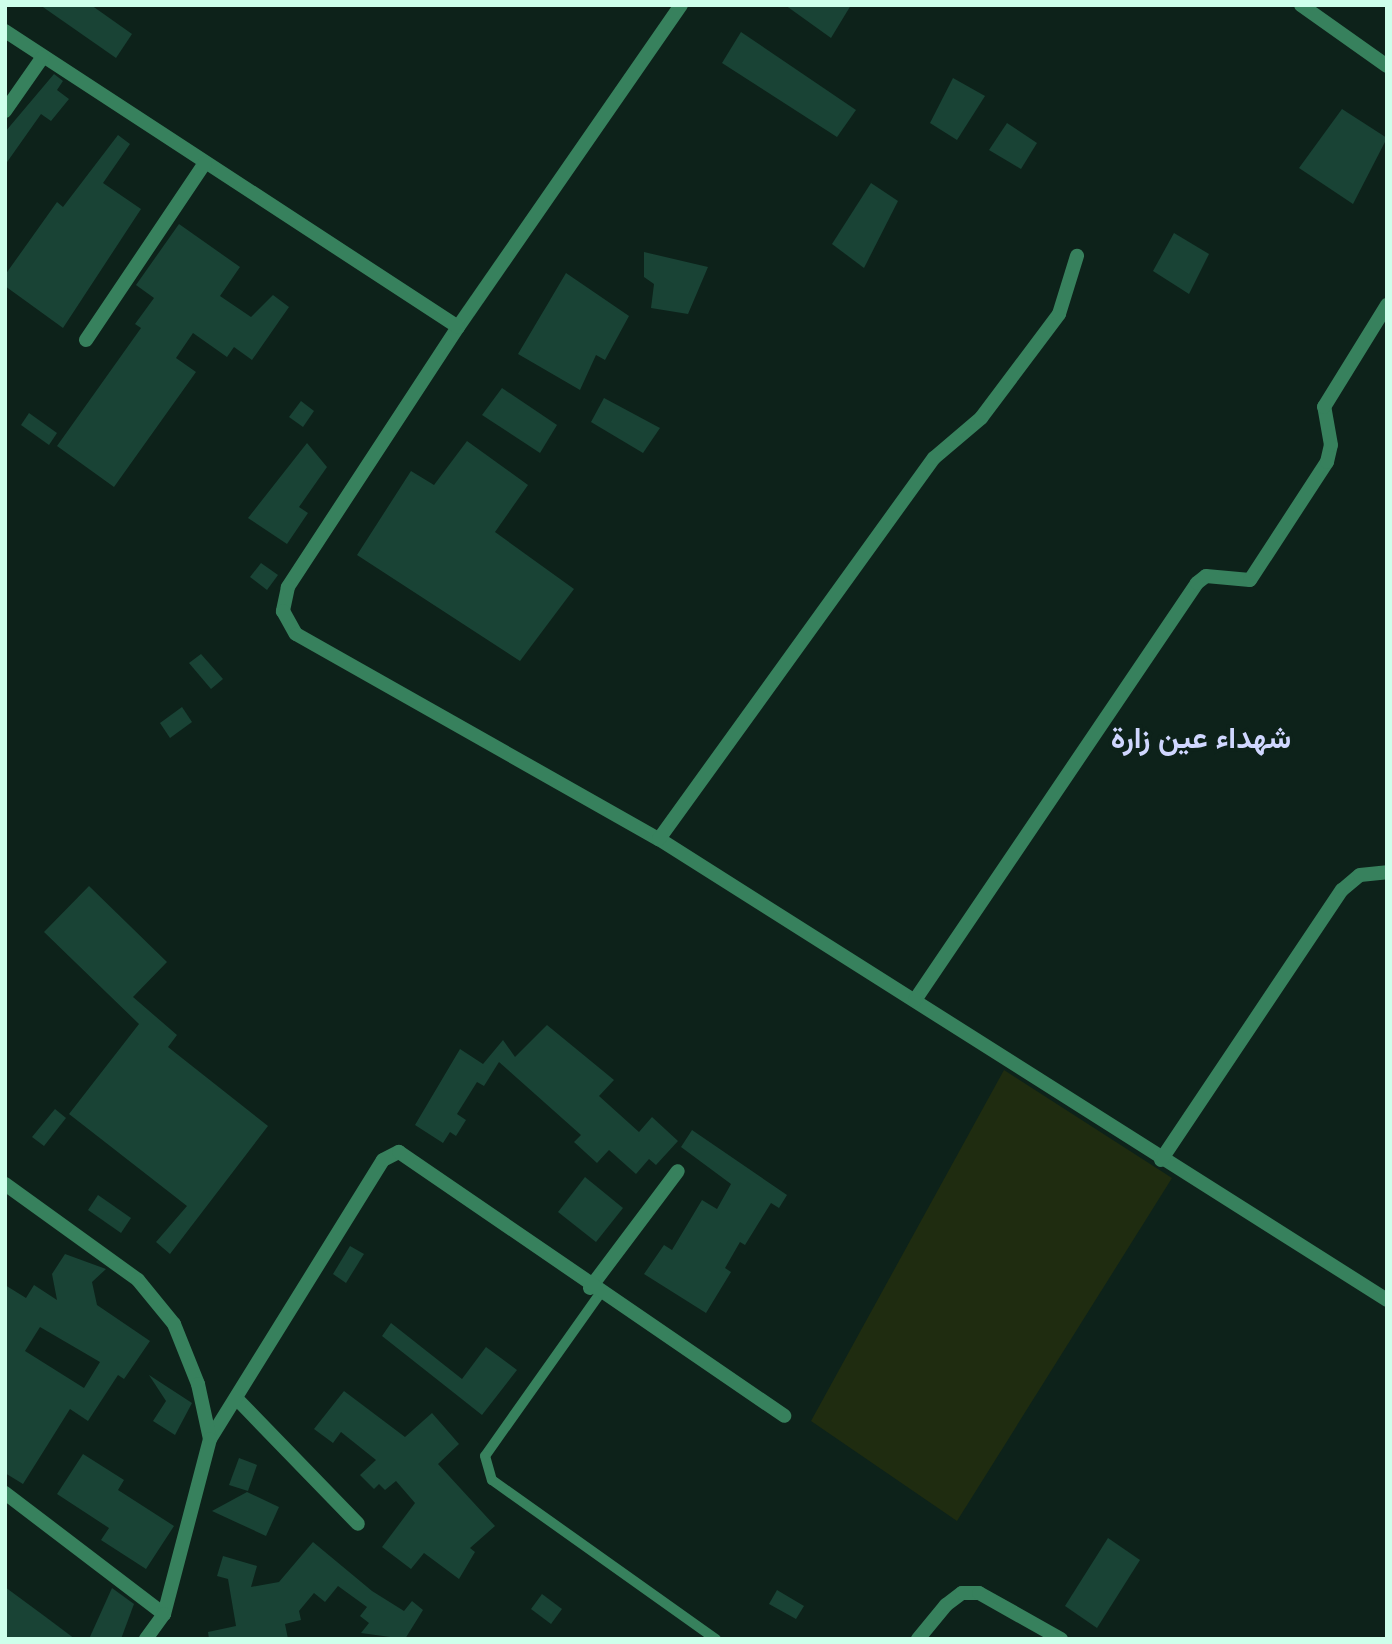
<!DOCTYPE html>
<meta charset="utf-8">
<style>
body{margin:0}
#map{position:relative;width:1392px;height:1644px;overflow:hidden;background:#0d221a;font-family:"Space Grotesk",Vazirmatn,sans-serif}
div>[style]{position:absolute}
.green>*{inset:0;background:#1f2c10}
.building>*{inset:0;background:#194335}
.service>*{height:10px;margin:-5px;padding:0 5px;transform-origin:5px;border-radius:5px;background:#37815d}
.minor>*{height:14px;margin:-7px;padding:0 7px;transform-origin:7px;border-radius:7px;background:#37815d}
.tertiary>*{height:14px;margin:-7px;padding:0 7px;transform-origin:7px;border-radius:7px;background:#37815d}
span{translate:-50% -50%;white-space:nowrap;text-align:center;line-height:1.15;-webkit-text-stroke:7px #0d221a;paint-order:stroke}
.quarter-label{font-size:30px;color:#d0d7ff;font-weight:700}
.frame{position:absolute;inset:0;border:7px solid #ceffeb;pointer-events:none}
</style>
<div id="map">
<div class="green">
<div style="clip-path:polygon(1004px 1070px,1172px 1178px,957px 1521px,811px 1421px)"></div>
</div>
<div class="building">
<div style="clip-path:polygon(40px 5px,91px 5px,132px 34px,116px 58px)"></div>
<div style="clip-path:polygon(785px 5px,851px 5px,831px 38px)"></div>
<div style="clip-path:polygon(741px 32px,856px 110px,837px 137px,722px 63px)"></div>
<div style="clip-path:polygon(54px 74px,63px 81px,57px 90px,69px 99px,51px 121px,41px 114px,5px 165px,5px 132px)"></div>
<div style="clip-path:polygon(953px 78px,985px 96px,957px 140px,930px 123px)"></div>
<div style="clip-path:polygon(1342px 109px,1387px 138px,1353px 204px,1299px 168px)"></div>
<div style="clip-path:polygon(1007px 123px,1037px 143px,1021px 169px,989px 150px)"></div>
<div style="clip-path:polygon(118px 135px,130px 144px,103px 183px,141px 209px,63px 328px,5px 286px,5px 275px,57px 202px,63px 207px)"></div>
<div style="clip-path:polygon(871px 183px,898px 201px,864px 268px,832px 244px)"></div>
<div style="clip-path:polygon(179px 224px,240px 267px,220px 296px,251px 317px,273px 295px,289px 307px,252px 360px,234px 347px,227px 357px,193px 333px,176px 358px,196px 372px,114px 487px,57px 446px,141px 328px,135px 324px,154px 298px,136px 285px)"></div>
<div style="clip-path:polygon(1174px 233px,1209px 254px,1189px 294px,1153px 271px)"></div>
<div style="clip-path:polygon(644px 252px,708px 267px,688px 314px,651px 308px,654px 284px,644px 277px)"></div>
<div style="clip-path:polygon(566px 273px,629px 316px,605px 360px,596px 355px,580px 390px,518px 354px)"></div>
<div style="clip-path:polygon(502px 388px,557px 425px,540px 453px,482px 415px)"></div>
<div style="clip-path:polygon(604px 398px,660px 428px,643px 453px,591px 422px)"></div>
<div style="clip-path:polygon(301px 401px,314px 411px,303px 427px,289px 417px)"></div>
<div style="clip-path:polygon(29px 413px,57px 433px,49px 445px,21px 425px)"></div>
<div style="clip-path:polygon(467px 441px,528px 485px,495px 532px,574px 589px,520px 661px,357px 555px,411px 471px,434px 485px)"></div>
<div style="clip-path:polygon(307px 443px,327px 467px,299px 507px,308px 513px,287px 544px,248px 518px)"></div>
<div style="clip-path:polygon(261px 563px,278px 575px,267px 590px,250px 577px)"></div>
<div style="clip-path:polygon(201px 654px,223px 679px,211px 689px,189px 663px)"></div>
<div style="clip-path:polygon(182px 707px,192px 722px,170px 738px,160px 723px)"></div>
<div style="clip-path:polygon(89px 886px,167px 962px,133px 997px,177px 1035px,168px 1047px,268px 1126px,170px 1254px,156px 1242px,187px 1206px,69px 1114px,139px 1024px,44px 932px)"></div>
<div style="clip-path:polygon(547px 1025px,614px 1080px,599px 1096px,639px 1132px,652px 1117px,678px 1141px,656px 1165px,649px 1159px,636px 1174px,609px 1150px,597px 1163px,574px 1142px,581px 1135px,499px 1062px,484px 1086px,477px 1082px,457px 1114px,466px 1120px,456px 1136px,450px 1132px,443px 1143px,415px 1125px,460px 1049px,483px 1064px,503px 1040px,515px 1057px)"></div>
<div style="clip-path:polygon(55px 1109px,66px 1118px,44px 1146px,32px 1137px)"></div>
<div style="clip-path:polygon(692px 1130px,787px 1195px,779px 1208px,771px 1203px,745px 1245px,740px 1242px,725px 1268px,731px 1272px,706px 1313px,644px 1274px,664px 1245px,672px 1250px,702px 1200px,717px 1209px,731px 1184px,681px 1147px)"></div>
<div style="clip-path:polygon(585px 1177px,623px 1208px,596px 1242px,558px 1212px)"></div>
<div style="clip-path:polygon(98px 1195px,131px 1218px,121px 1233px,88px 1210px)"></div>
<div style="clip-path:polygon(350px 1246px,364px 1254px,346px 1283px,333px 1274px)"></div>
<div style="clip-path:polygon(evenodd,65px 1254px,106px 1269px,92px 1282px,97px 1305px,150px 1341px,124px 1379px,118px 1375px,88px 1421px,70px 1409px,23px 1484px,5px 1473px,5px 1285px,26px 1298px,34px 1285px,57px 1300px,52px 1274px,65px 1254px,40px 1327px,100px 1362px,84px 1388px,25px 1351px,40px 1327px)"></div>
<div style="clip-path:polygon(391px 1323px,462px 1379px,486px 1347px,517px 1370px,482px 1415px,382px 1336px)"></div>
<div style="clip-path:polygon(149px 1375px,192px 1403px,175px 1435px,153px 1421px,166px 1401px)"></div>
<div style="clip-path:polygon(344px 1391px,405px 1437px,432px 1413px,459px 1444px,438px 1464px,495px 1526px,470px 1548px,475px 1552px,459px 1579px,424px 1553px,411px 1569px,382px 1547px,415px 1503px,396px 1481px,385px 1490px,379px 1484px,374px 1489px,360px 1475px,376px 1460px,341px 1432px,333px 1443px,314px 1429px)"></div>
<div style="clip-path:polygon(83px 1454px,124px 1480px,118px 1490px,174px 1526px,146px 1569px,101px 1540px,109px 1528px,57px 1494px)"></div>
<div style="clip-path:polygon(239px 1458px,257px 1465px,248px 1491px,229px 1485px)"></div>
<div style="clip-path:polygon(247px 1492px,279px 1507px,266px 1536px,212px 1511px)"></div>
<div style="clip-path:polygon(1108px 1538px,1140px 1560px,1097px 1628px,1065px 1606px)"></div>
<div style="clip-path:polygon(313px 1542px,372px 1591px,404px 1611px,412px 1601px,423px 1610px,405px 1639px,361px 1633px,369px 1623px,360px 1616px,367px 1607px,338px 1586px,325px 1602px,314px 1593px,299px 1611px,301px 1620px,285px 1624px,288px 1639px,209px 1639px,208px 1632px,236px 1626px,228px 1579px,217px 1576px,223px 1556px,257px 1566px,251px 1587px,279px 1582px)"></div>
<div style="clip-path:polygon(5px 1587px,43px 1615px,75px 1639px,5px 1639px)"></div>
<div style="clip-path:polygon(112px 1588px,134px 1604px,121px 1639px,89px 1639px)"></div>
<div style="clip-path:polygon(777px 1590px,804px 1606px,796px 1619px,769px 1604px)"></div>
<div style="clip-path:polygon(542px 1594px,562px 1609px,551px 1624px,531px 1609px)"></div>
</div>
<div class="service">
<div style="left:599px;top:1295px;width:197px;rotate:125.3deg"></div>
<div style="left:485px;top:1456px;width:25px;rotate:74deg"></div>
<div style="left:492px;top:1480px;width:275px;rotate:35.4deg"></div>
</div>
<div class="minor">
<div style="left:681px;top:5px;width:392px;rotate:124.7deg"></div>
<div style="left:458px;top:327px;width:311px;rotate:123.2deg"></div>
<div style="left:288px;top:587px;width:25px;rotate:102deg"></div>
<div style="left:283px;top:611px;width:26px;rotate:61deg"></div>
<div style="left:296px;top:634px;width:417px;rotate:29.5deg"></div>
<div style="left:659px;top:839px;width:862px;rotate:32.34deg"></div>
<div style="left:5px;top:31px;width:541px;rotate:33.16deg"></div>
<div style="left:5px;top:111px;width:65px;rotate:-55.1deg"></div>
<div style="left:86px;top:340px;width:213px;rotate:-56.1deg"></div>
<div style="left:659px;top:839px;width:470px;rotate:-54.2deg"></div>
<div style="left:934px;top:458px;width:62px;rotate:-40.4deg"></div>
<div style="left:981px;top:418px;width:130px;rotate:-53.1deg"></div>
<div style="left:1059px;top:314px;width:61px;rotate:-72.8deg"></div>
<div style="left:915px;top:1000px;width:503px;rotate:-55.93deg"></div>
<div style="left:1197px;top:583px;width:11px;rotate:-38deg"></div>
<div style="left:1206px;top:576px;width:44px;rotate:5.2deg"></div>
<div style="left:1250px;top:580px;width:141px;rotate:-56.9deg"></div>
<div style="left:1327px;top:462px;width:17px;rotate:-77deg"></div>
<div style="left:1331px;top:445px;width:39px;rotate:-100deg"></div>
<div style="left:1324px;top:407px;width:120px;rotate:-58.3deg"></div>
<div style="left:1161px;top:1160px;width:325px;rotate:-56.2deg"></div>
<div style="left:1342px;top:890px;width:23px;rotate:-40deg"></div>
<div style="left:1360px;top:875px;width:27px;rotate:-6deg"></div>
<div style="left:590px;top:1288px;width:146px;rotate:-53.1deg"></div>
<div style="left:236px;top:1398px;width:175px;rotate:45.9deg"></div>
<div style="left:210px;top:1439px;width:328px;rotate:-58.2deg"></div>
<div style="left:383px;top:1160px;width:18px;rotate:-27deg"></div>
<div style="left:399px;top:1152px;width:467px;rotate:34.4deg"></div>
<div style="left:5px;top:1493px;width:200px;rotate:37.3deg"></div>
<div style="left:918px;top:1639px;width:44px;rotate:-50.5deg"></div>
<div style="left:946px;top:1605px;width:20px;rotate:-37deg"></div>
<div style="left:962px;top:1593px;width:17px"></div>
<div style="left:979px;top:1593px;width:94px;rotate:29.3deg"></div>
</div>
<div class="tertiary">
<div style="left:1301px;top:5px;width:105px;rotate:35.3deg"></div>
<div style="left:5px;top:1184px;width:164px;rotate:35.8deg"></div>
<div style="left:138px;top:1280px;width:57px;rotate:50.7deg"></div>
<div style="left:174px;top:1324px;width:65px;rotate:68.2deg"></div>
<div style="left:198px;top:1384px;width:56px;rotate:77.7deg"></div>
<div style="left:210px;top:1439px;width:181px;rotate:104.7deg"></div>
<div style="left:164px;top:1614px;width:31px;rotate:126deg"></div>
</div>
<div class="quarter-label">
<span style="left:1201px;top:738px">شهداء عين زارة</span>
</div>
<div class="frame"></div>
</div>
